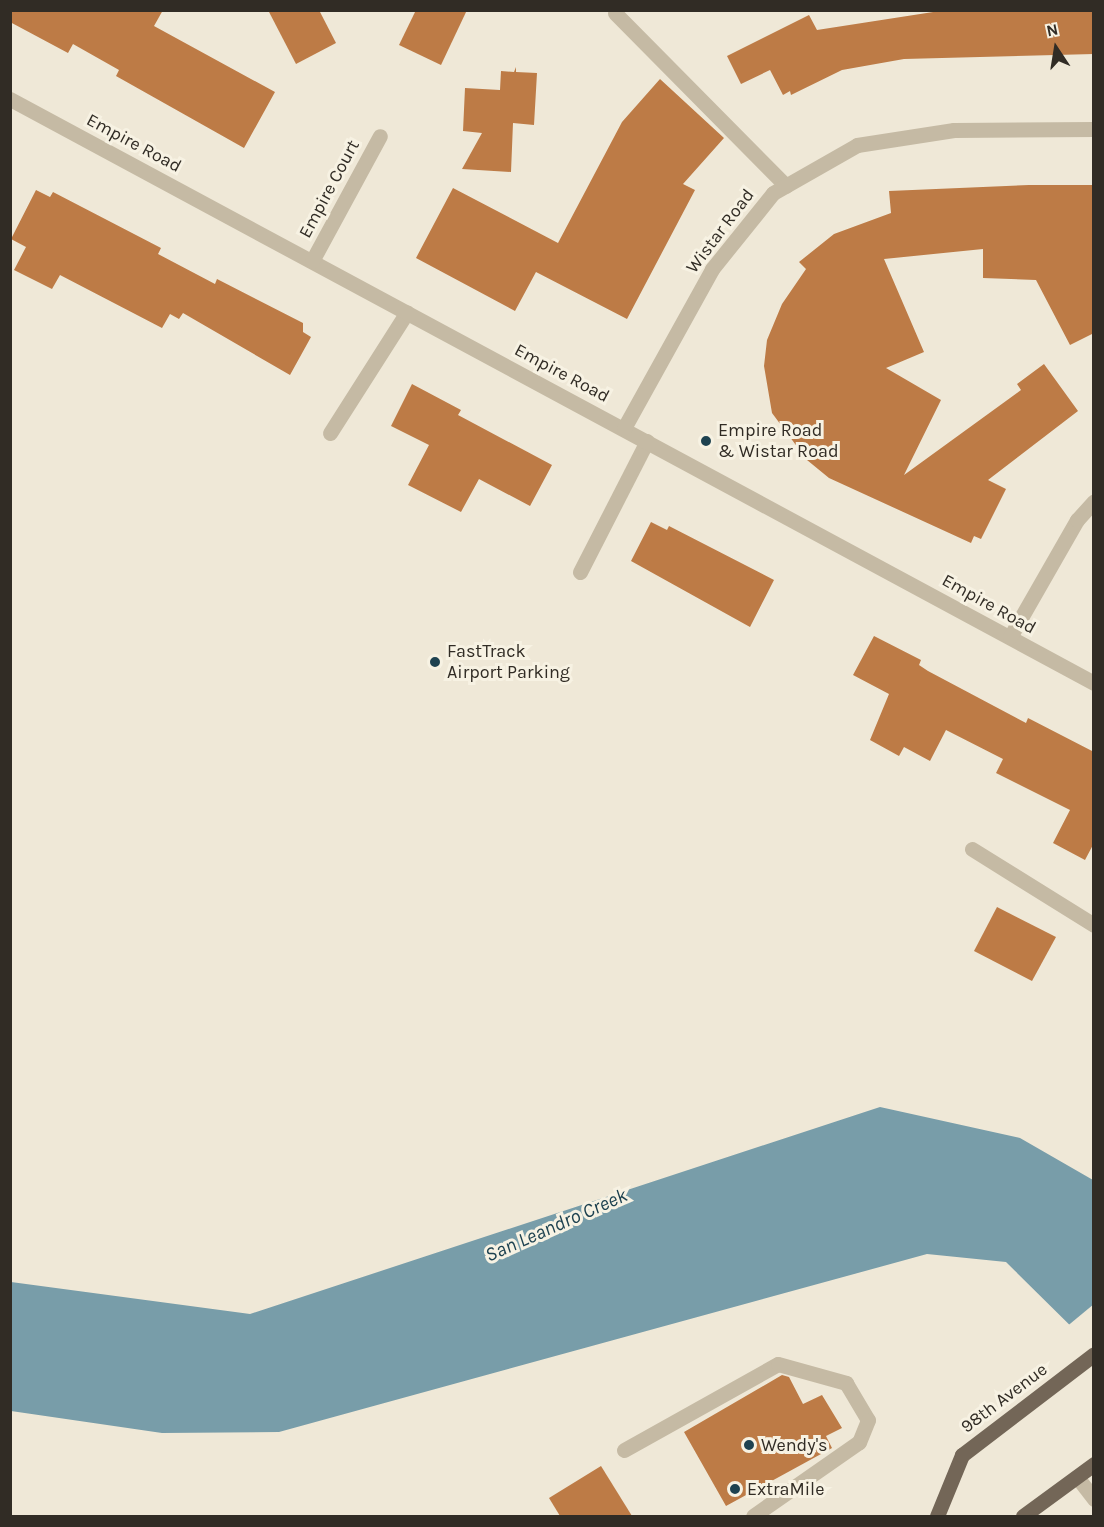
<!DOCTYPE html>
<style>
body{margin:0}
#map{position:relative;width:1104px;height:1527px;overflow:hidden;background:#efe8d7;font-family:Karla,sans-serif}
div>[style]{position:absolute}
.water>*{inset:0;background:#789da9}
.pier>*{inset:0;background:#efe8d7}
.building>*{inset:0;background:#bd7b46}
.service>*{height:15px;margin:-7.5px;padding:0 7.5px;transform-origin:7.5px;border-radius:7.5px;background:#c5baa4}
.minor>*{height:15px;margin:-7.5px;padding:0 7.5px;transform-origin:7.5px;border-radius:7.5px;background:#c5baa4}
.primary>*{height:15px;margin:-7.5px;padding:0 7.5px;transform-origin:7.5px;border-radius:7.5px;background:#736657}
.dots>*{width:16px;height:16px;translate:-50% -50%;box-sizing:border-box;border:3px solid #f7f2e3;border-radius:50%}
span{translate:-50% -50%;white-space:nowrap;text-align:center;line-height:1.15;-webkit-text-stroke:6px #f7f2e3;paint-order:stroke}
.street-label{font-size:18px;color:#312c25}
.poi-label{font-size:18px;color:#312c25}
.left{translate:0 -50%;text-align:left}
.water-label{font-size:20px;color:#1e4250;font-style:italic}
.frame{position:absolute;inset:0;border:12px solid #312c25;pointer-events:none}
.north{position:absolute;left:1026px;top:18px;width:60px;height:60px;-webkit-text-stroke:4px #f7f2e3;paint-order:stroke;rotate:348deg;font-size:16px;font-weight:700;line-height:24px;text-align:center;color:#312c25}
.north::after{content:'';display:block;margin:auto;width:21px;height:27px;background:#312c25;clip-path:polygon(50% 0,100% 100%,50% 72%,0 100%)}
</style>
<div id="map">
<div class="water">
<div style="clip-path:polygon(880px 1107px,1020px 1138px,1093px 1180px,1093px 1348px,1006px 1262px,927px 1254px,279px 1432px,162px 1433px,11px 1411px,11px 1282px,250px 1314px)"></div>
</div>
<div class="pier">
<div style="clip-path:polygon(1094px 1304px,1093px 1351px,1065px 1328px)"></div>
</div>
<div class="building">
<div style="clip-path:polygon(10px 10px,163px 10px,154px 26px,275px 92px,244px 148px,116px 76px,119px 70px,73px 44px,68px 53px,10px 22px)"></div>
<div style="clip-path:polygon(268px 10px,319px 10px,336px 43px,296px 64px)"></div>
<div style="clip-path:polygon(416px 10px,467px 10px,441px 65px,399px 45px)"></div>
<div style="clip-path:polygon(946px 10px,1094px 10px,1094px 54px,904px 59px,842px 70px,791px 95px,790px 91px,783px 95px,770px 70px,741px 84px,727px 56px,809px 15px,817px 30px)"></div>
<div style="clip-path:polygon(516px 67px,516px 72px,537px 73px,534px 125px,513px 123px,511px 172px,462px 169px,482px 133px,463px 131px,465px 88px,500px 90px,501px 71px,514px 72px)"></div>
<div style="clip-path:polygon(660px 79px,724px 138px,683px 184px,695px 190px,627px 319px,536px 272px,515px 311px,416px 258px,453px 188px,558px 243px,622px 122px)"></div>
<div style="clip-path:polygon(1029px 185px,1094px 185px,1094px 333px,1070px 345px,1036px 280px,983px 278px,983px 249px,884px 259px,924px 352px,886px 368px,941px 400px,904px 475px,1021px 390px,1017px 384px,1044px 364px,1078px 411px,988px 480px,1006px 489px,981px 539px,974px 536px,971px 543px,829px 478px,807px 460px,772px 413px,764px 366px,767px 340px,782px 304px,806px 269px,799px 262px,834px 234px,891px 213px,889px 191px)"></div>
<div style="clip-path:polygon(36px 190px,50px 197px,53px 192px,161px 248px,158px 254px,215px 284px,217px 279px,303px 323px,303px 332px,311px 337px,290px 375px,183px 313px,179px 319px,170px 314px,162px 328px,60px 275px,52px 289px,14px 270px,26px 247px,11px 239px)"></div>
<div style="clip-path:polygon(412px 384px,461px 410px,458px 415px,552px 465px,530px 506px,479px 479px,461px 512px,408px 485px,429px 445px,391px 426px)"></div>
<div style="clip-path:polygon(651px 522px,667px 530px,669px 526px,774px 580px,750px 627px,631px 561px)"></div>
<div style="clip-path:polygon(874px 636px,921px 660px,919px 665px,928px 671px,1026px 723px,1028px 718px,1094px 752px,1094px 843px,1085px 860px,1053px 843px,1070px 810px,996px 773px,1003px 759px,946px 730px,930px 761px,904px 747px,899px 756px,870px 740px,889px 694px,853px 675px)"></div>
<div style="clip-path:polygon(997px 907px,1056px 937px,1032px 981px,974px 951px)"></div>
<div style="clip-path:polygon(782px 1375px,789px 1377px,803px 1404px,822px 1395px,842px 1428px,826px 1436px,832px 1448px,726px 1506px,684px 1432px)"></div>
<div style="clip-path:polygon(601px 1466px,632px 1516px,560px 1516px,549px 1498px)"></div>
</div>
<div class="service">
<div style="left:615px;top:13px;width:243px;rotate:45.3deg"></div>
<div style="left:330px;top:433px;width:143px;rotate:-57.5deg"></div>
<div style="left:580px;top:572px;width:147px;rotate:-62.9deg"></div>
<div style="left:972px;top:849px;width:144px;rotate:31.9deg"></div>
<div style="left:624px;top:1450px;width:176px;rotate:-29.2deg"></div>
<div style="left:778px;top:1364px;width:71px;rotate:15.6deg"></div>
<div style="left:846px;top:1383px;width:43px;rotate:59.3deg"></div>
<div style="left:868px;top:1420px;width:24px;rotate:112deg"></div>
<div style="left:859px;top:1442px;width:129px;rotate:145.1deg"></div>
<div style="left:1077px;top:1477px;width:28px;rotate:52deg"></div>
</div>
<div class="minor">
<div style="left:10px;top:99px;width:1231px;rotate:28.31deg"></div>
<div style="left:312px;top:261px;width:142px;rotate:-61.5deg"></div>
<div style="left:624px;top:428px;width:182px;rotate:-61deg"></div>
<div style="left:712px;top:269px;width:97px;rotate:-51.2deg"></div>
<div style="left:773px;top:193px;width:97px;rotate:-29.7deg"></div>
<div style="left:857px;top:145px;width:98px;rotate:-8.8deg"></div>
<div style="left:954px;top:130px;width:140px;rotate:-0.4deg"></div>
<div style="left:1010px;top:637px;width:135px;rotate:-60.2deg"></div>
<div style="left:1077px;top:520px;width:25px;rotate:-48deg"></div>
</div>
<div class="primary">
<div style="left:937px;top:1516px;width:66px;rotate:-67.7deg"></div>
<div style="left:962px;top:1455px;width:166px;rotate:-37.4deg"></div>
<div style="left:1023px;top:1516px;width:88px;rotate:-36.2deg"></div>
</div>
<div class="dots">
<div style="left:706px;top:441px;background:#1e4250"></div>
<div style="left:435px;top:662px;background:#1e4250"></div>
<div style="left:749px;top:1445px;background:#1e4250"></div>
<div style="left:735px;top:1489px;background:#1e4250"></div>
</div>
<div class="street-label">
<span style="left:134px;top:143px;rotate:28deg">Empire Road</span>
<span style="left:329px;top:189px;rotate:-62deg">Empire Court</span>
<span style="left:720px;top:231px;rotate:-53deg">Wistar Road</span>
<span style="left:562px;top:373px;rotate:28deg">Empire Road</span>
<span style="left:989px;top:604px;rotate:29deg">Empire Road</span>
<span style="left:1004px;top:1398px;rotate:-37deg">98th Avenue</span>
</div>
<div class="poi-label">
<span class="left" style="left:718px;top:441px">Empire Road<br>&amp; Wistar Road</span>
<span class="left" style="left:447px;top:662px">FastTrack<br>Airport Parking</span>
<span class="left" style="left:761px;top:1445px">Wendy's</span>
<span class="left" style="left:747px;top:1489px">ExtraMile</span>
</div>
<div class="water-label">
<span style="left:556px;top:1225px;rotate:-24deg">San Leandro Creek</span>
</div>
<div class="frame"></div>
<div class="north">N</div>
</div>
